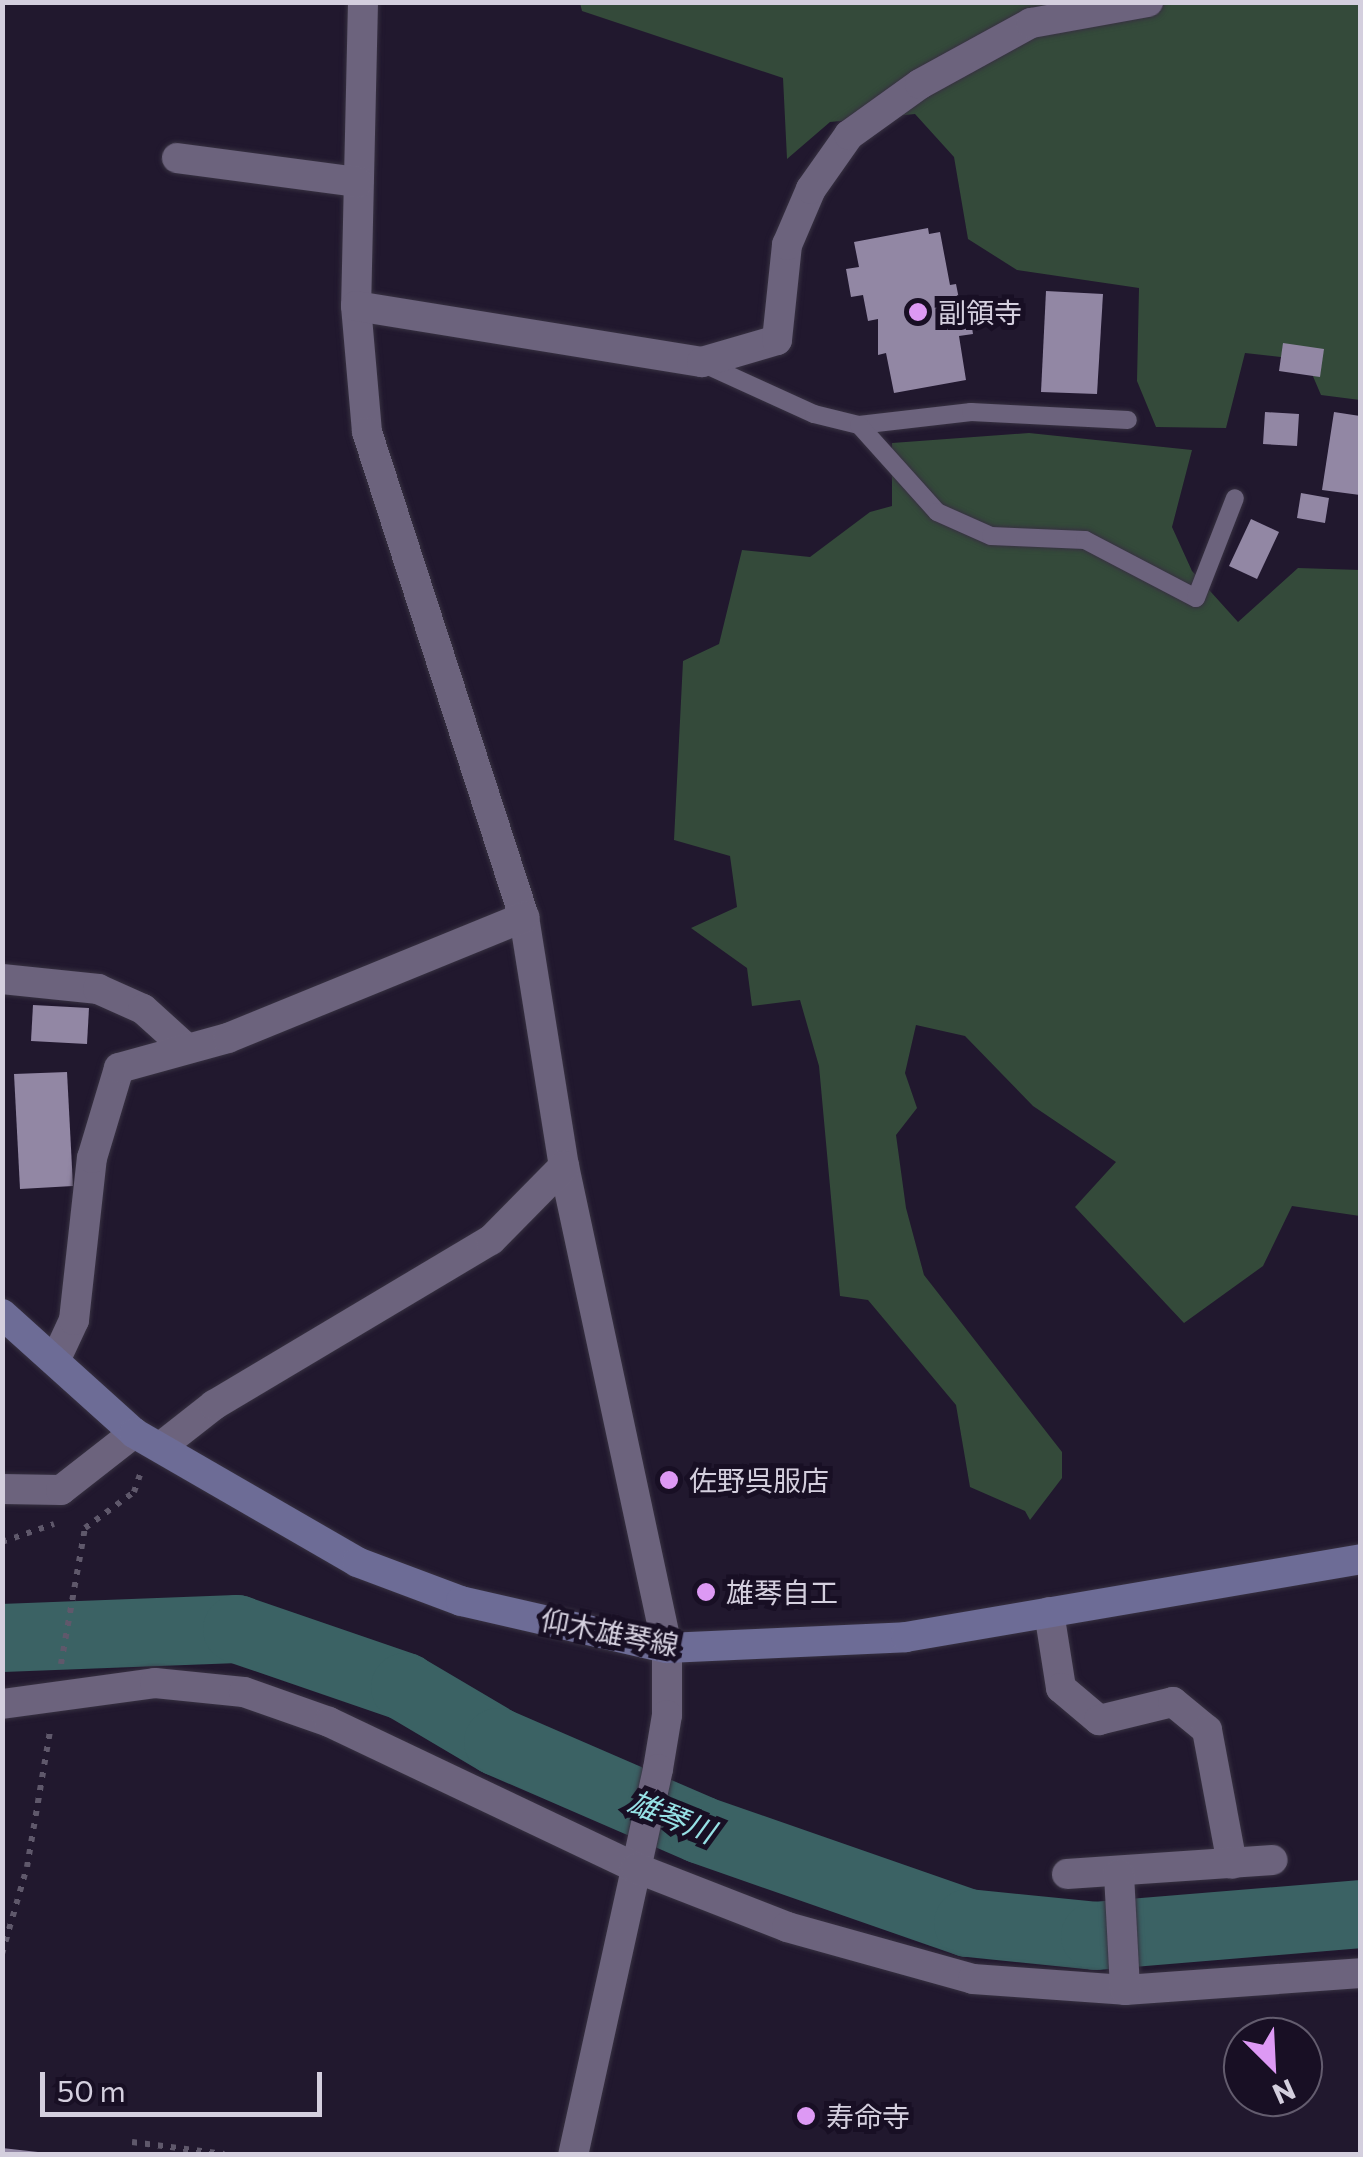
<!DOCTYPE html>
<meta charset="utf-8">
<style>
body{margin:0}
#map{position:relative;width:1363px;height:2157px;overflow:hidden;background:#21182e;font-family:Commissioner,"Noto Sans JP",sans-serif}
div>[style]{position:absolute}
.green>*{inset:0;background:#344a3a}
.river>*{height:68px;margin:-34px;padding:0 34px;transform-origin:34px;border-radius:34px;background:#3b6264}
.building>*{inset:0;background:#9287a4}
.path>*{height:6px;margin-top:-3px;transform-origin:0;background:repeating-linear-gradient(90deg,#5f586b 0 5px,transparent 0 13px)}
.roads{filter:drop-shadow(0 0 2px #373141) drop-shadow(0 0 2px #373141)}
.service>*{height:18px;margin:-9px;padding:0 9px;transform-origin:9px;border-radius:9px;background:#6c637d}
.minor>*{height:30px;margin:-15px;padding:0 15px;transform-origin:15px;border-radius:15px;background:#6c637d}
.secondary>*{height:30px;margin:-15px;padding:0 15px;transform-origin:15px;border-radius:15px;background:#6d6c96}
.dots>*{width:28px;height:28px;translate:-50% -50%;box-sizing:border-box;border:5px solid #180f24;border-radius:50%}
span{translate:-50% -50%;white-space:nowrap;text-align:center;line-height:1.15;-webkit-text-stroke:10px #180f24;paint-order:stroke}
.poi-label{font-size:28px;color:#d4cfde}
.left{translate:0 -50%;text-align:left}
.street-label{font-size:28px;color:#d4cfde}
.water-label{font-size:30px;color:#96e1e5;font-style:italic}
.frame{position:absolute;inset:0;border:5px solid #d4cfde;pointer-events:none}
.north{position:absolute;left:1223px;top:2017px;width:100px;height:100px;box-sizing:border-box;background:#180f24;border:2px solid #635c6e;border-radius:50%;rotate:156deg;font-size:28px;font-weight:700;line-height:40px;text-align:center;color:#d4cfde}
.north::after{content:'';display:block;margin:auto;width:35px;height:45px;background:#dd99f4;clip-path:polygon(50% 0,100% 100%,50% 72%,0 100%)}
.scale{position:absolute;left:40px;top:2072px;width:282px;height:45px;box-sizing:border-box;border:5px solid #d4cfde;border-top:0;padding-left:12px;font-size:30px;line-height:35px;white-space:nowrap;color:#d4cfde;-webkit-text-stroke:8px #180f24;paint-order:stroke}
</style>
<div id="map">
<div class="green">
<div style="clip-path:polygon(580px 3px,1360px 3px,1360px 400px,1321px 395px,1306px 360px,1245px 353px,1226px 428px,1156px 427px,1137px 381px,1139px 288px,1017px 270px,968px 239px,954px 157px,915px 114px,830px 122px,787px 159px,783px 78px,582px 11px)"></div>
<div style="clip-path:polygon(1029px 433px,1192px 450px,1172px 527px,1192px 571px,1238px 622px,1298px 568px,1360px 570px,1360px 1216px,1292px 1206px,1263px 1266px,1184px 1323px,1075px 1207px,1116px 1162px,1033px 1106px,965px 1036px,916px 1025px,905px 1073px,917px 1108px,896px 1135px,906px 1208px,924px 1275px,1062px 1452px,1062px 1478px,1030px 1520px,1025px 1511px,970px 1487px,956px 1405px,868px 1300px,840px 1296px,819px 1066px,800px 1000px,752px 1006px,747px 968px,691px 928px,737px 907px,730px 856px,674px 840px,683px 661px,719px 644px,742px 550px,810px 557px,870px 512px,892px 506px,892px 443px)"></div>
</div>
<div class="river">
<div style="left:2px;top:1638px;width:235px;rotate:-2.2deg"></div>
<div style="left:237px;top:1629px;width:178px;rotate:19deg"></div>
<div style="left:405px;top:1687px;width:108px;rotate:30.6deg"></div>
<div style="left:498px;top:1742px;width:221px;rotate:23.4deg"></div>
<div style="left:701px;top:1830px;width:283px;rotate:19.2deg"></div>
<div style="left:968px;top:1923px;width:128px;rotate:5.8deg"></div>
<div style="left:1095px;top:1936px;width:266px;rotate:-4.7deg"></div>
</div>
<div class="building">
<div style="clip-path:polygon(928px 228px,929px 234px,940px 232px,950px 285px,956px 284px,960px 304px,968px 302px,973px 334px,959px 336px,966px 380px,894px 393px,886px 353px,878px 355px,878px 319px,868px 321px,863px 295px,851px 297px,846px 269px,859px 267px,854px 242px)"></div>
<div style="clip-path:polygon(1046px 291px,1103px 294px,1097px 394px,1041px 392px)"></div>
<div style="clip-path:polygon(1283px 343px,1324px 349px,1320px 377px,1279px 371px)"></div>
<div style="clip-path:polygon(1265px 412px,1299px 414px,1297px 446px,1263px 444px)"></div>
<div style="clip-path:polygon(1334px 412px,1360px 416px,1360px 495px,1322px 490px)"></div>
<div style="clip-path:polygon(1301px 493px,1329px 498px,1325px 523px,1297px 518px)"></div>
<div style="clip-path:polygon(1251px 519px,1279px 532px,1257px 579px,1229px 566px)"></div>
<div style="clip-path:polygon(33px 1005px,89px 1008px,87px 1044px,31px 1041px)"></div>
<div style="clip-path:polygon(67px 1072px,73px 1186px,20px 1189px,14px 1074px)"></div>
<div style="clip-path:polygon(2px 2148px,38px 2152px,38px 2154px,2px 2154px)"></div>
</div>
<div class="path">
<div style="left:2px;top:1542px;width:55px;rotate:-19.1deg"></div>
<div style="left:61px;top:1664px;width:138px;rotate:-80deg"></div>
<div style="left:85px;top:1528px;width:61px;rotate:-36.3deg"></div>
<div style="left:134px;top:1492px;width:18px;rotate:-71deg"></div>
<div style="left:2px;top:1954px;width:91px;rotate:-74deg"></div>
<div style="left:27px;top:1867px;width:138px;rotate:-80.4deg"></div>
<div style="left:132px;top:2142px;width:93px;rotate:7.4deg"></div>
</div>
<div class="roads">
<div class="service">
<div style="left:702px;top:363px;width:123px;rotate:24.5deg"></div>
<div style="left:814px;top:414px;width:46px;rotate:13.7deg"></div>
<div style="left:859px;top:425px;width:113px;rotate:-6.6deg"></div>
<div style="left:971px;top:412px;width:157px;rotate:2.9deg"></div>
<div style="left:859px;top:425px;width:117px;rotate:48.1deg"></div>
<div style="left:937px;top:512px;width:59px;rotate:24deg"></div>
<div style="left:991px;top:536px;width:94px;rotate:2.4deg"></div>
<div style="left:1085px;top:540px;width:125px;rotate:27.6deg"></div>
<div style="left:1196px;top:598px;width:107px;rotate:-68.7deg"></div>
</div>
<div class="minor">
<div style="left:363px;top:2px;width:304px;rotate:91.3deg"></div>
<div style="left:356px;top:306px;width:126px;rotate:85deg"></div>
<div style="left:367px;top:432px;width:510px;rotate:72.06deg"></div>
<div style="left:524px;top:917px;width:252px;rotate:80.9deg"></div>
<div style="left:564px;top:1166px;width:493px;rotate:77.9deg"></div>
<div style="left:667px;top:1648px;width:67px;rotate:90deg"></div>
<div style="left:667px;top:1715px;width:55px;rotate:99.5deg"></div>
<div style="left:658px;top:1769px;width:394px;rotate:102.4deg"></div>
<div style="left:177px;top:158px;width:183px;rotate:7.6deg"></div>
<div style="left:356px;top:306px;width:351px;rotate:9.2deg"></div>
<div style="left:702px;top:362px;width:78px;rotate:-16.3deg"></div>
<div style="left:777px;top:340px;width:96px;rotate:-84deg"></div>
<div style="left:787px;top:245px;width:61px;rotate:-66.8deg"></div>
<div style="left:811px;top:189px;width:66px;rotate:-54.9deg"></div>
<div style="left:849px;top:135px;width:87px;rotate:-35.7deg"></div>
<div style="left:920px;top:84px;width:127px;rotate:-28.8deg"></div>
<div style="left:1031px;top:23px;width:119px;rotate:-10.2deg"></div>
<div style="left:2px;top:979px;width:97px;rotate:5.9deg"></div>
<div style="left:98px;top:989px;width:49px;rotate:24deg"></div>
<div style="left:143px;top:1009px;width:55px;rotate:42.1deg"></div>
<div style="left:55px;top:1361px;width:45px;rotate:-65.1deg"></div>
<div style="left:74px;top:1320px;width:163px;rotate:-83.7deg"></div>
<div style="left:92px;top:1158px;width:94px;rotate:-73.3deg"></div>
<div style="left:119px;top:1068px;width:113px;rotate:-15.4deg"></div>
<div style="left:228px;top:1038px;width:320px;rotate:-22.2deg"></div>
<div style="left:163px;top:1445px;width:65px;rotate:-38.1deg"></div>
<div style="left:214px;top:1405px;width:322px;rotate:-30.8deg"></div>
<div style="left:491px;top:1240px;width:104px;rotate:-45.4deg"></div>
<div style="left:2px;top:1489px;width:59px;rotate:1deg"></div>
<div style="left:61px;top:1490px;width:93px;rotate:-38deg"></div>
<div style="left:1049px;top:1612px;width:77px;rotate:81deg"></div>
<div style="left:1061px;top:1688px;width:50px;rotate:40.1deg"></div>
<div style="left:1099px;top:1720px;width:76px;rotate:-13.7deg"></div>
<div style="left:1173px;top:1702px;width:44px;rotate:39.5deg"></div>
<div style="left:1207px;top:1730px;width:136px;rotate:79.4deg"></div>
<div style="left:2px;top:1704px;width:154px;rotate:-7.8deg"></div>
<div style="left:155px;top:1683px;width:89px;rotate:5.8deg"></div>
<div style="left:244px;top:1692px;width:90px;rotate:19.4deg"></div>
<div style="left:329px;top:1722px;width:340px;rotate:25.4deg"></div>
<div style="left:636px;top:1868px;width:162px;rotate:21.3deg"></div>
<div style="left:787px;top:1927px;width:193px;rotate:15.6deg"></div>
<div style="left:973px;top:1979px;width:152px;rotate:4.1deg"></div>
<div style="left:1125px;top:1990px;width:236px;rotate:-4.1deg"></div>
<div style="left:1067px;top:1874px;width:206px;rotate:-3.9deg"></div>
<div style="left:1119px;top:1874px;width:116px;rotate:87deg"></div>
</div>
<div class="secondary">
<div style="left:2px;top:1314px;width:178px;rotate:42deg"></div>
<div style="left:134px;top:1433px;width:258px;rotate:30deg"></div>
<div style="left:357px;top:1562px;width:111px;rotate:20.6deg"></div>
<div style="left:461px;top:1601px;width:211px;rotate:12.9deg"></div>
<div style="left:667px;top:1648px;width:239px;rotate:-2.6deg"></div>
<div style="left:906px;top:1637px;width:461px;rotate:-9.7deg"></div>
</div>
</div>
<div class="dots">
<div style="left:918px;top:312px;background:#dd99f4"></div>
<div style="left:669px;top:1480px;background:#dd99f4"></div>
<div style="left:706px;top:1592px;background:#dd99f4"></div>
<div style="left:806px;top:2116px;background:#dd99f4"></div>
</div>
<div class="poi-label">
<span class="left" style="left:938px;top:312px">副領寺</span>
<span class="left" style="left:689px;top:1480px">佐野呉服店</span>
<span class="left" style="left:726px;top:1592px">雄琴自工</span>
<span class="left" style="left:826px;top:2116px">寿命寺</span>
</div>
<div class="street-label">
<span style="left:610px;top:1632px;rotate:11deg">仰木雄琴線</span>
</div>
<div class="water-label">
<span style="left:672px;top:1816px;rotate:22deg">雄琴川</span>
</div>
<div class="frame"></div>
<div class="north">N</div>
<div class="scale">50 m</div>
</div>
